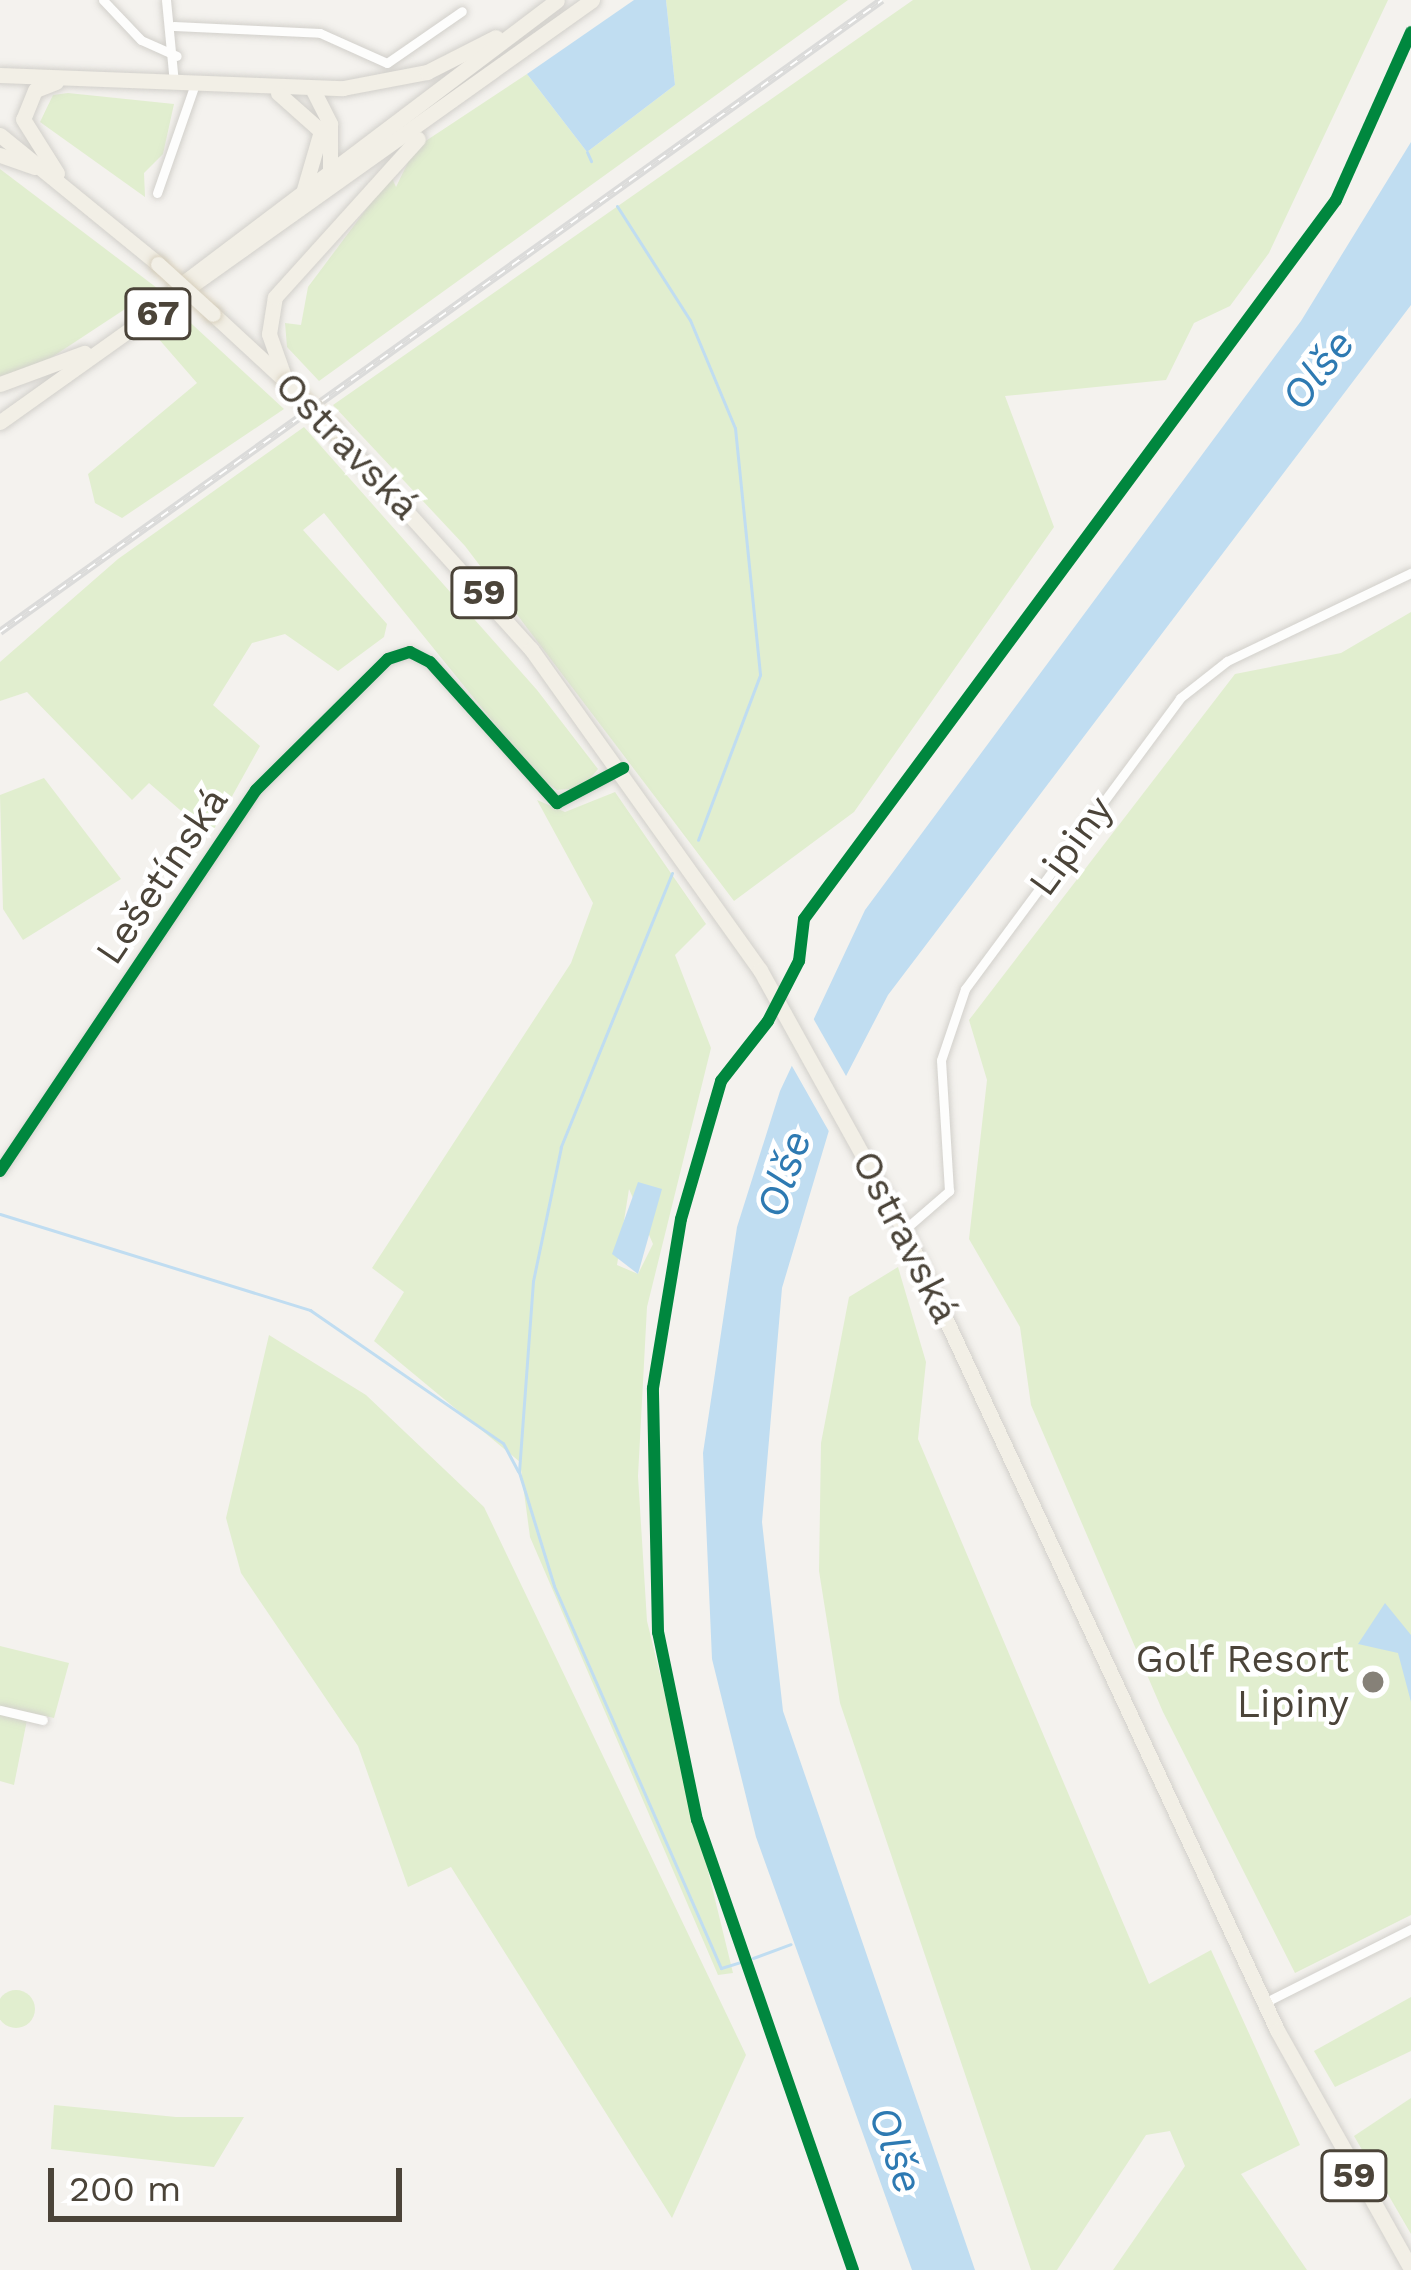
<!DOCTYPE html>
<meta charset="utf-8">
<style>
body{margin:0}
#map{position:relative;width:1411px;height:2270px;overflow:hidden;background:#f4f2ee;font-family:"Work Sans",sans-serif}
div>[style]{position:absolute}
.green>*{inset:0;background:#e1eecf}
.round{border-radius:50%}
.water>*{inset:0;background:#c0ddf1}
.pier>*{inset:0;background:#f4f2ee}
.stream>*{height:3px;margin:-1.5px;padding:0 1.5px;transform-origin:1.5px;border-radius:1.5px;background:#c0ddf1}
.roads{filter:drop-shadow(0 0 3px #d2d0cb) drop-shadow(0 0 3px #d2d0cb)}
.minor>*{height:9px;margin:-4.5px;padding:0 4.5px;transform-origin:4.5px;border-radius:4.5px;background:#fdfdfc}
.primary>*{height:15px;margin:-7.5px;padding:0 7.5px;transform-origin:7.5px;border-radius:7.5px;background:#f2efe6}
.rail>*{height:8px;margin-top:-4px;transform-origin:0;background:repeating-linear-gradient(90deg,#fff 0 9px,#dbdbda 0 18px);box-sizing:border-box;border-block:3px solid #dbdbda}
.bridges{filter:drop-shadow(0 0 3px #d6cebb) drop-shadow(0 0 3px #d6cebb)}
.primary-bridge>*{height:15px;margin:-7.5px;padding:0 7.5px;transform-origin:7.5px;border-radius:7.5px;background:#f2efe6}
.cycleway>*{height:12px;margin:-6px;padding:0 6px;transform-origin:6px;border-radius:6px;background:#00873e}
.dots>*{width:33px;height:33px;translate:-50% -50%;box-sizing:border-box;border:6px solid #fff;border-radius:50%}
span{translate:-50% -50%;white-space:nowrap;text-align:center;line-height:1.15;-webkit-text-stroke:9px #fff;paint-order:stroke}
.shield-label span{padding:3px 9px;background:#fff;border:3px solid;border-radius:9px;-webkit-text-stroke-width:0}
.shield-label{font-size:36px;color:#4b4439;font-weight:700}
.street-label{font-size:39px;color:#4b4439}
.poi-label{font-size:39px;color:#4b4439}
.right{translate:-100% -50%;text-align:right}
.water-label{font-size:42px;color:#2e7ab2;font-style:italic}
.scale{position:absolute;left:48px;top:2168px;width:354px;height:54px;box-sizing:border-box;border:6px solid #4b4439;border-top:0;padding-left:15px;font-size:36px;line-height:42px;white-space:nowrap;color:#4b4439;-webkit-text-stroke:9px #fff;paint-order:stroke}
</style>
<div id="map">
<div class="green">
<div style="clip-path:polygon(666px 0,848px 0,319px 381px,287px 347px,285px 323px,301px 325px,308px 287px,391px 176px,396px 187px,415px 148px,527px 74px,587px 152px,675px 85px)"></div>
<div style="clip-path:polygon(913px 0,1388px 0,1269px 253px,1230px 306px,1194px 323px,1166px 380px,1005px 396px,1054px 527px,854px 812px,734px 901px,465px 546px,333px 405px)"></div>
<div style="clip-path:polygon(68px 93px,174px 104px,163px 154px,144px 173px,145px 197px,40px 122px,53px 95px)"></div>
<div style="clip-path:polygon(0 169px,157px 288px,37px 367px,0 376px)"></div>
<div style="clip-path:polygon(181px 314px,284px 409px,122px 518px,95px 503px,88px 474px,197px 383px,157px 337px)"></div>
<div style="clip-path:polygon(304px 427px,537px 690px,598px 769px,582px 788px,557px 790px,536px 775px,324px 513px,303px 530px,387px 624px,384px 637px,338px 671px,285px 634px,252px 643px,213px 705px,260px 746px,210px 836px,149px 783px,132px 800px,27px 692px,0 701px,0 662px,118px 559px)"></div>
<div style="clip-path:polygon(1411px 612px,1411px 1915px,1295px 1973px,1163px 1712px,1031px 1405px,1020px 1327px,969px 1239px,987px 1080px,969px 1020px,1235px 674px,1341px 653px)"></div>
<div style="clip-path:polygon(44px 778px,121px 879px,23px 940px,3px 909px,0 795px)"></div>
<div style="clip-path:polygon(evenodd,615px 792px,706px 924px,675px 955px,711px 1048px,647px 1307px,638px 1476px,647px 1621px,733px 1973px,718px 1975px,530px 1537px,520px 1462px,374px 1341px,404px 1292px,372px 1268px,571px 963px,593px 903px,537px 800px,565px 812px,615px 792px,629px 1189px,653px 1244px,638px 1274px,617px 1265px,629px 1189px)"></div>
<div style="clip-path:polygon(898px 1267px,926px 1362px,918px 1439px,1149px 1984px,1211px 1950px,1300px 2145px,1241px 2174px,1307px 2270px,1113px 2270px,1185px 2166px,1170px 2131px,1146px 2135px,1057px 2270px,1031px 2270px,840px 1703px,819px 1571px,821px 1443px,849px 1297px)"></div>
<div style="clip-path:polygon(269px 1335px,366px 1395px,484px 1507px,746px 2055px,672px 2218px,451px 1867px,408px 1887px,358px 1746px,241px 1573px,226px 1518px)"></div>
<div style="clip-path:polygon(0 1646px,69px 1663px,54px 1718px,0 1706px)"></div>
<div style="clip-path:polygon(0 1714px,27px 1720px,14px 1785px,0 1781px)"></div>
<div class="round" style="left:-3px;top:1990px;width:38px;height:38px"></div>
<div style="clip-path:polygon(1411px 1997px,1411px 2051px,1335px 2087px,1314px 2051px)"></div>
<div style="clip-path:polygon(1411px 2098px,1411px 2234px,1354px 2136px)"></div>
<div style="clip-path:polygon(54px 2105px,176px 2117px,244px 2117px,214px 2167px,51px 2149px)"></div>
</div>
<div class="water">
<div style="clip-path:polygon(634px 0,666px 0,675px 85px,587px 152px,527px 74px)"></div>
<div style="clip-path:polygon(1411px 142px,1411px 305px,888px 995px,844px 1080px,782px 1288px,762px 1522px,783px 1711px,975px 2270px,912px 2270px,756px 1837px,712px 1659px,703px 1453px,737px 1227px,780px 1091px,865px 910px,1301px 321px)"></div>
<div style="clip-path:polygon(638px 1182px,662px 1189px,638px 1274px,612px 1254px)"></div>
<div style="clip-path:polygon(1385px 1603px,1411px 1635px,1411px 1702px,1398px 1653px,1358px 1644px)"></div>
</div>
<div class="pier">
<div style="clip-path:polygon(809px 1011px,850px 1083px,831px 1135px,788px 1059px)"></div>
</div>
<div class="stream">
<div style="left:587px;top:152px;width:10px;rotate:66deg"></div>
<div style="left:617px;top:206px;width:135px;rotate:57.4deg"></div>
<div style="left:690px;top:320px;width:117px;rotate:67.4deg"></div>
<div style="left:735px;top:428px;width:248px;rotate:84.2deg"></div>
<div style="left:760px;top:675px;width:176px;rotate:110.6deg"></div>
<div style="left:672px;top:873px;width:296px;rotate:112.1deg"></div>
<div style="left:561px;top:1147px;width:137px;rotate:101.8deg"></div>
<div style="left:533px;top:1281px;width:192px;rotate:94.2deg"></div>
<div style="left:519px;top:1472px;width:119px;rotate:72.9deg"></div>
<div style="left:554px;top:1586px;width:417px;rotate:66.4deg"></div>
<div style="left:721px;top:1968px;width:21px;rotate:-17deg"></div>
<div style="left:0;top:1214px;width:325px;rotate:17.2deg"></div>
<div style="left:310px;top:1310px;width:234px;rotate:34.6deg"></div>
<div style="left:503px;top:1443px;width:32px;rotate:62deg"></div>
<div style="left:753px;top:1958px;width:40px;rotate:-20.2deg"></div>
</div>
<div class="roads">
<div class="minor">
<div style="left:103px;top:0;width:55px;rotate:46.5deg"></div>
<div style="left:141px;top:40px;width:39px;rotate:24deg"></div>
<div style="left:166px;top:0;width:83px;rotate:84.5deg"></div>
<div style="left:174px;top:26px;width:146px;rotate:2.7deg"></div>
<div style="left:320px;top:33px;width:73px;rotate:24.1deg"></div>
<div style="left:387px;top:63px;width:91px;rotate:-34.7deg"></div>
<div style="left:157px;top:193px;width:112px;rotate:-70.8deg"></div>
<div style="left:0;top:1171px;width:459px;rotate:-56.1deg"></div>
<div style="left:256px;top:790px;width:186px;rotate:-44.8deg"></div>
<div style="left:388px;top:659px;width:23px;rotate:-18deg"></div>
<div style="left:410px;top:652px;width:22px;rotate:27deg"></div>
<div style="left:430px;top:662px;width:190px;rotate:48deg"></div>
<div style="left:557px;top:803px;width:69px;rotate:-27.7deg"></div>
<div style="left:904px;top:1230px;width:60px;rotate:-40.9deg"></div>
<div style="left:949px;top:1191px;width:131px;rotate:-93.5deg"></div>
<div style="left:941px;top:1060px;width:75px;rotate:-71.3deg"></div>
<div style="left:965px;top:989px;width:362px;rotate:-53.5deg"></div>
<div style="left:1180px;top:698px;width:60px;rotate:-38.2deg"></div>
<div style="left:1227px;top:661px;width:204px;rotate:-25.6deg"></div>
<div style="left:0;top:1710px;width:44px;rotate:13.1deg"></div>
<div style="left:1264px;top:2003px;width:165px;rotate:-26.7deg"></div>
</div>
<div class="primary">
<div style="left:0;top:75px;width:343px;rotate:2.2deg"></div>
<div style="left:343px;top:88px;width:86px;rotate:-10.8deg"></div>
<div style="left:427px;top:72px;width:77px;rotate:-26.9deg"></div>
<div style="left:56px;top:82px;width:22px;rotate:159deg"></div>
<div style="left:35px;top:90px;width:31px;rotate:112deg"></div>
<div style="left:23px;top:119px;width:64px;rotate:57.8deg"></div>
<div style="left:313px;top:90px;width:38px;rotate:63deg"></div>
<div style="left:330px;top:124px;width:51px;rotate:90deg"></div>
<div style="left:278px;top:93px;width:57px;rotate:41.5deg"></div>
<div style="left:321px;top:131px;width:65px;rotate:106.2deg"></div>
<div style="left:0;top:135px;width:204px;rotate:39.2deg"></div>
<div style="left:0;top:155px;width:37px;rotate:19deg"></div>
<div style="left:174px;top:290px;width:480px;rotate:-37.1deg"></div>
<div style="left:213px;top:314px;width:91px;rotate:42.8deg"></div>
<div style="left:286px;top:382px;width:51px;rotate:-109.5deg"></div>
<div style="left:269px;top:334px;width:37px;rotate:-81deg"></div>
<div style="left:275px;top:297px;width:213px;rotate:-47.9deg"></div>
<div style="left:0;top:384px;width:90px;rotate:-20.3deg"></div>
<div style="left:0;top:422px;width:727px;rotate:-35.48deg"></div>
<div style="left:333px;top:430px;width:295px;rotate:47.9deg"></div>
<div style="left:531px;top:649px;width:394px;rotate:54.5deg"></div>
<div style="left:760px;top:970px;width:297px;rotate:61deg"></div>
<div style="left:904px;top:1230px;width:883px;rotate:65deg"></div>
<div style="left:1277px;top:2030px;width:274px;rotate:60.7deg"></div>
</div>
</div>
<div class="rail">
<div style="left:0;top:632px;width:1085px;rotate:-35.62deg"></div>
</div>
<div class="bridges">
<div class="primary-bridge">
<div style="left:158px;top:264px;width:74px;rotate:42.3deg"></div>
<div style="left:286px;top:382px;width:67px;rotate:45.6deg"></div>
</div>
</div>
<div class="cycleway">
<div style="left:0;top:1171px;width:459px;rotate:-56.1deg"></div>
<div style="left:256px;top:790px;width:186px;rotate:-44.8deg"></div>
<div style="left:388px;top:659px;width:23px;rotate:-18deg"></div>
<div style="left:410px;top:652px;width:22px;rotate:27deg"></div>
<div style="left:430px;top:662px;width:190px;rotate:48deg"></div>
<div style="left:557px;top:803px;width:75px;rotate:-27.9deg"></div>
<div style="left:853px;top:2270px;width:476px;rotate:-109.1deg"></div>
<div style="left:697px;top:1820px;width:192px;rotate:-101.7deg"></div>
<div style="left:658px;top:1632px;width:244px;rotate:-91.2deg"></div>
<div style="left:653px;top:1388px;width:171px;rotate:-80.6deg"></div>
<div style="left:681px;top:1219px;width:144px;rotate:-73.8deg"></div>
<div style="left:721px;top:1081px;width:76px;rotate:-51.9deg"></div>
<div style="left:768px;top:1021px;width:68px;rotate:-62.7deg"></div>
<div style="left:799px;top:961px;width:42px;rotate:-83.2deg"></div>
<div style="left:804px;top:919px;width:894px;rotate:-53.5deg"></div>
<div style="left:1336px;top:200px;width:184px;rotate:-65.9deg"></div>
</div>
<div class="dots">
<div style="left:1373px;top:1682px;background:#868178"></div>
</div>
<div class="shield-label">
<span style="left:158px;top:314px">67</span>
<span style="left:484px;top:593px">59</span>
<span style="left:1354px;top:2176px">59</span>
</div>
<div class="street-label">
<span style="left:347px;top:446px;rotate:46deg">Ostravská</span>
<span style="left:1071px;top:846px;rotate:-54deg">Lipiny</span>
<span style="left:162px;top:876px;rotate:-56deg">Lešetínská</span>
<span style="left:905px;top:1237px;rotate:63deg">Ostravská</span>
</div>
<div class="poi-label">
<span class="right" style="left:1349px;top:1682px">Golf Resort<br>Lipiny</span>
</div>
<div class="water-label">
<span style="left:1318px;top:370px;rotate:-52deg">Olše</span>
<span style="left:784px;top:1174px;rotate:-71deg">Olše</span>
<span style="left:896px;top:2150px;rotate:71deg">Olše</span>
</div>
<div class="scale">200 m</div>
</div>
